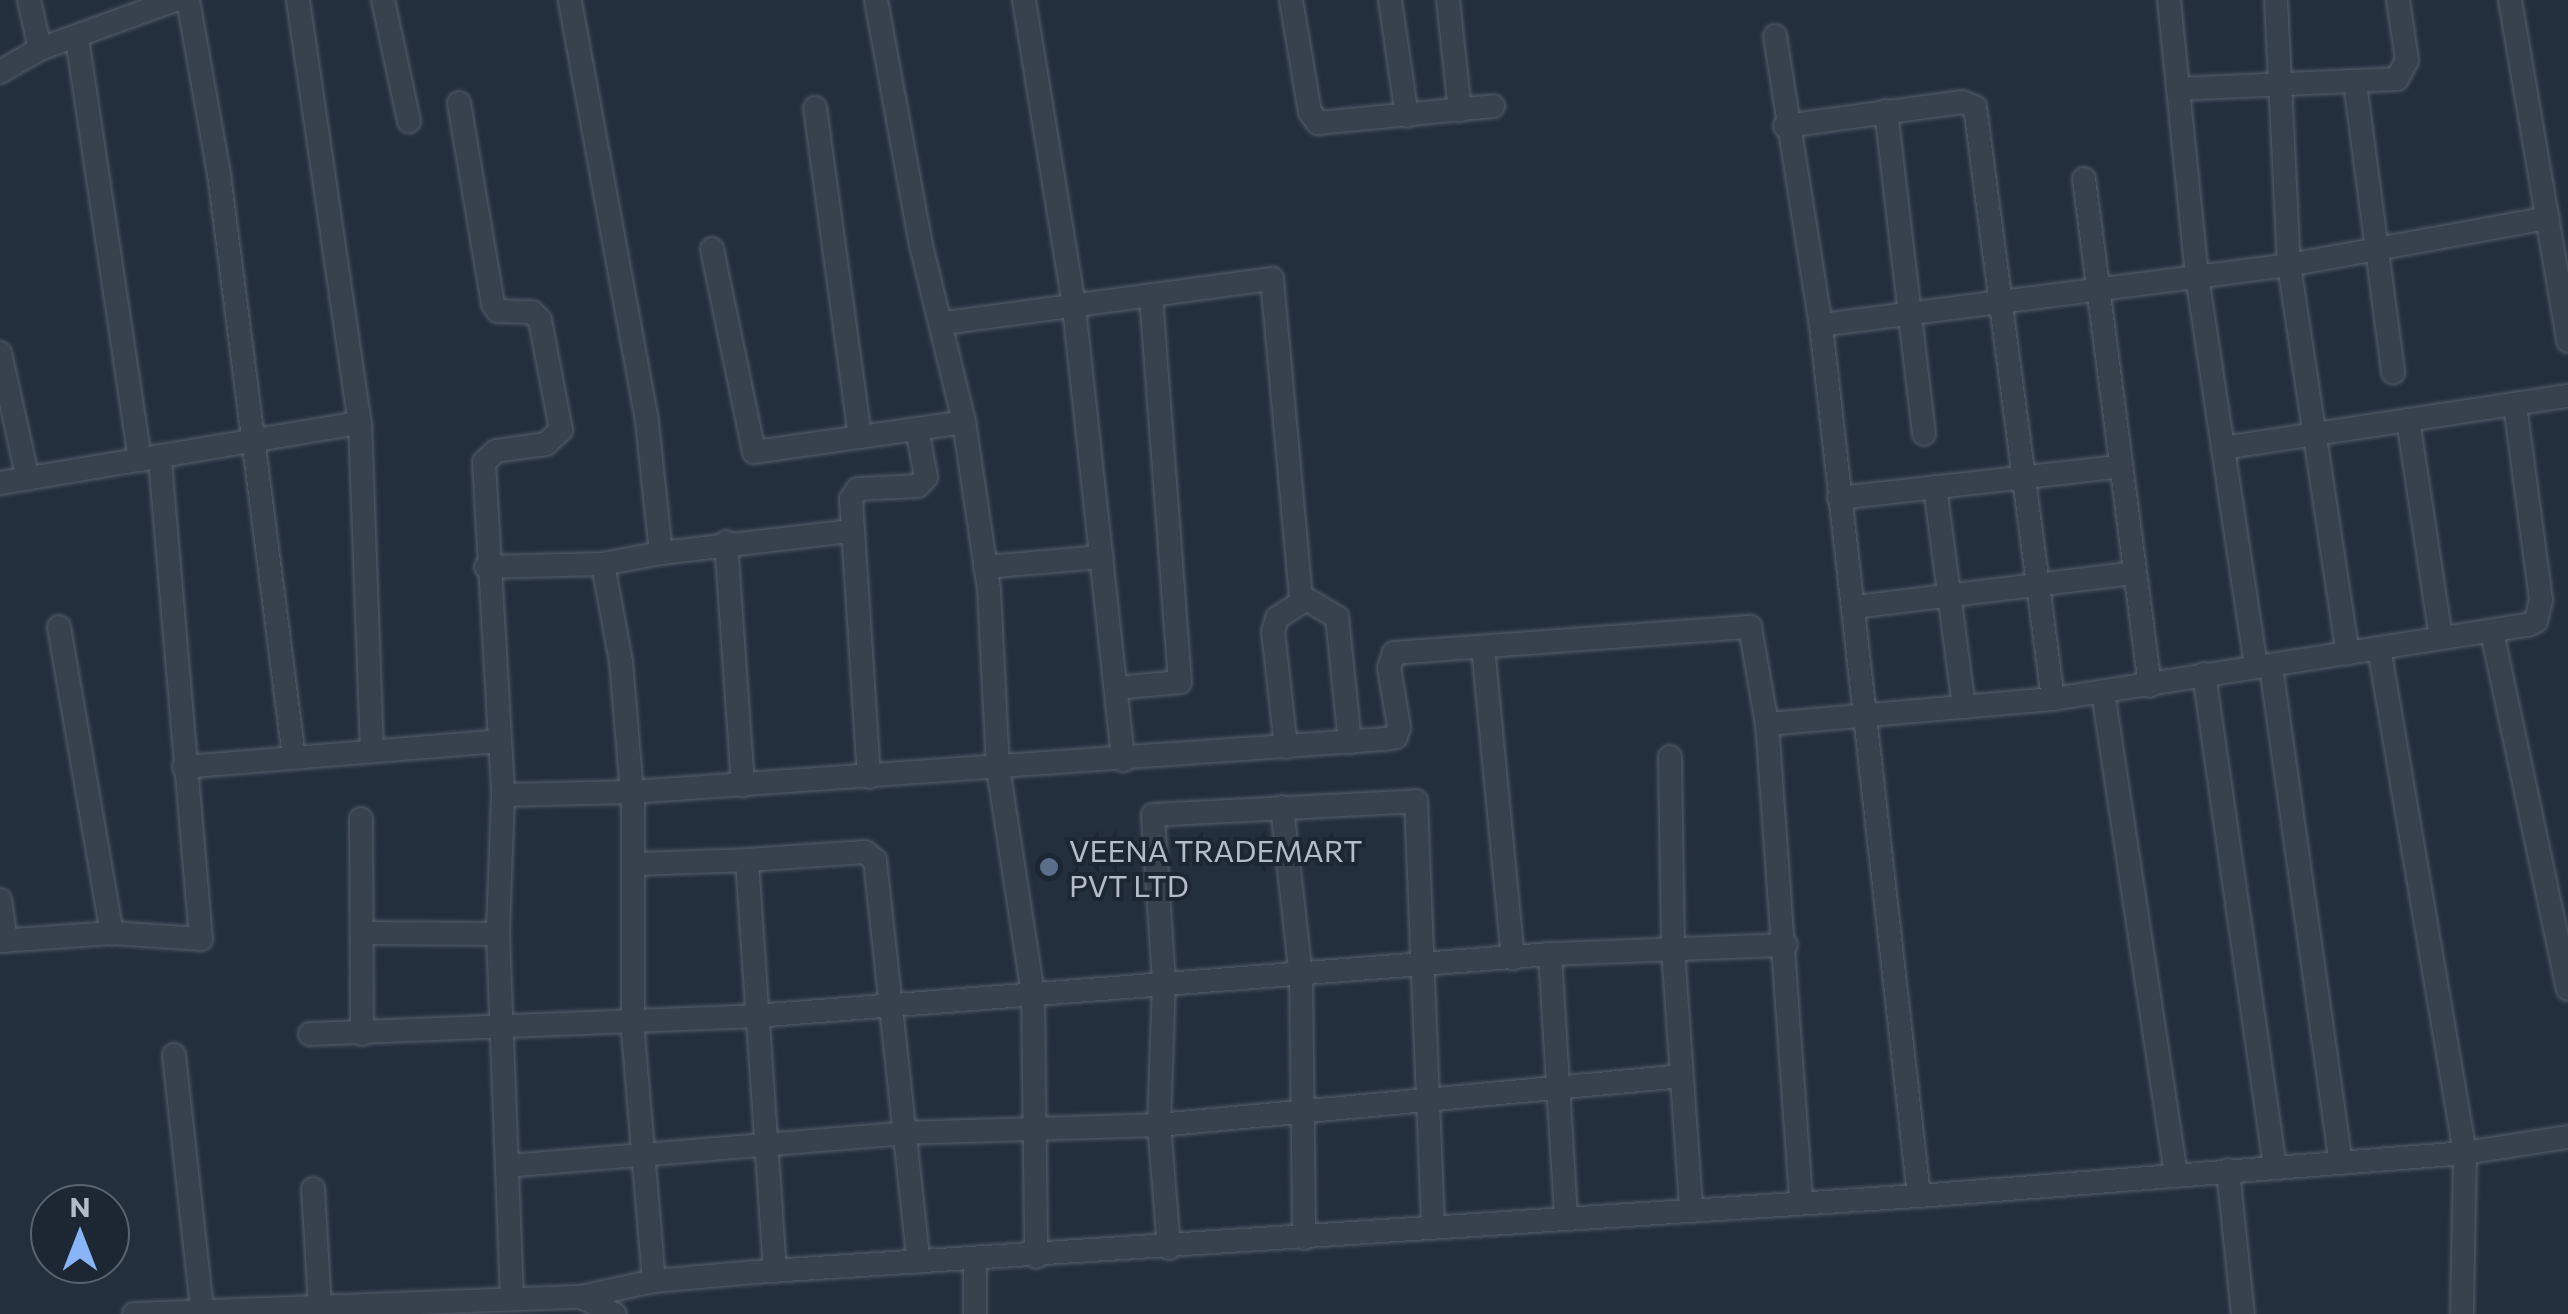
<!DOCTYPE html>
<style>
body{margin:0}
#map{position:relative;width:2568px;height:1314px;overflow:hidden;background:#242f3e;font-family:Commissioner,sans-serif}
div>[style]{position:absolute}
.roads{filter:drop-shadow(0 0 2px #565f6c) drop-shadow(0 0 2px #565f6c)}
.minor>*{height:22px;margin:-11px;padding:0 11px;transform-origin:11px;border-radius:11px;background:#38414e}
.dots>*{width:28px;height:28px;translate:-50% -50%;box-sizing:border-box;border:5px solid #1d2633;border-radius:50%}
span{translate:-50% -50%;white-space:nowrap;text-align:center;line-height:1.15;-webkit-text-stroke:8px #1d2633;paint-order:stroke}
.poi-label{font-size:30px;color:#b4bcc9}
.left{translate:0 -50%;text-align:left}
.north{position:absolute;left:30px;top:1184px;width:100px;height:100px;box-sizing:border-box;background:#1d2633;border:2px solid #59626f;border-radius:50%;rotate:0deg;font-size:28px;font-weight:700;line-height:40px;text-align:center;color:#b4bcc9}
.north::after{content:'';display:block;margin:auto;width:35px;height:45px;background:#8ab4f8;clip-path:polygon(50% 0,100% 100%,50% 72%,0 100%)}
</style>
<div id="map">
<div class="roads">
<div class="minor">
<div style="left:29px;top:0;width:50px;rotate:77.3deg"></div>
<div style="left:188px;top:0;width:177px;rotate:79.9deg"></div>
<div style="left:219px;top:174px;width:588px;rotate:82.67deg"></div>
<div style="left:298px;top:0;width:428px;rotate:81.7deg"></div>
<div style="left:360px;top:423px;width:324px;rotate:87.9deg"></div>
<div style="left:383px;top:0;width:124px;rotate:77.9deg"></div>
<div style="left:876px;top:0;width:249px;rotate:79.6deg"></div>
<div style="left:921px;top:245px;width:182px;rotate:76.3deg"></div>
<div style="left:964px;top:422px;width:170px;rotate:81.5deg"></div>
<div style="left:989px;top:590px;width:178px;rotate:87.1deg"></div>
<div style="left:998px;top:768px;width:229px;rotate:81.2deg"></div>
<div style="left:1033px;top:994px;width:263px;rotate:89.3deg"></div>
<div style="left:1024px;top:0;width:311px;rotate:80.7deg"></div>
<div style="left:1074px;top:307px;width:456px;rotate:83.8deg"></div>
<div style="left:1291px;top:0;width:114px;rotate:80.4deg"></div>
<div style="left:1310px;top:112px;width:14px;rotate:54deg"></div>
<div style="left:1318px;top:123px;width:176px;rotate:-5.5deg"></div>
<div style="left:1390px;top:0;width:117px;rotate:81.7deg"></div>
<div style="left:1448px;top:0;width:111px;rotate:83.8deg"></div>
<div style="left:2169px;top:0;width:277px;rotate:84.2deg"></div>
<div style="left:2197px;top:276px;width:395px;rotate:81.4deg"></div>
<div style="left:2276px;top:0;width:265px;rotate:87.2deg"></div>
<div style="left:2289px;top:265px;width:393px;rotate:81.4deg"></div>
<div style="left:2510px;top:0;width:346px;rotate:80.3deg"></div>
<div style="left:1775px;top:36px;width:293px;rotate:81deg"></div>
<div style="left:1821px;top:325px;width:876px;rotate:83.58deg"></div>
<div style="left:77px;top:38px;width:427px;rotate:81.5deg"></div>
<div style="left:0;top:72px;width:46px;rotate:-29.9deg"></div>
<div style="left:40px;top:49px;width:144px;rotate:-19.9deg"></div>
<div style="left:2355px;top:83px;width:292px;rotate:82.5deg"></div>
<div style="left:2178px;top:89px;width:219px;rotate:-2.6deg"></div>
<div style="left:2397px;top:79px;width:21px;rotate:-62deg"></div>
<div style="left:2407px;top:60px;width:61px;rotate:-98.5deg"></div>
<div style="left:459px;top:103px;width:204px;rotate:80.4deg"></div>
<div style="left:493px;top:304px;width:9px;rotate:54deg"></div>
<div style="left:498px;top:311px;width:34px;rotate:2deg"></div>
<div style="left:532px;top:312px;width:11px;rotate:45deg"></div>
<div style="left:540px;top:320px;width:112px;rotate:79.2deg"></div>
<div style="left:561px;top:430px;width:21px;rotate:137deg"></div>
<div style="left:546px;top:444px;width:50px;rotate:172deg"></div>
<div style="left:496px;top:451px;width:16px;rotate:137deg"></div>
<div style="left:484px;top:462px;width:334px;rotate:86.7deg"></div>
<div style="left:503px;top:795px;width:139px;rotate:92.1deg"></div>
<div style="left:498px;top:934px;width:364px;rotate:87.8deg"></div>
<div style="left:815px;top:108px;width:332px;rotate:82.2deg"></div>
<div style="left:1886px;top:111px;width:325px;rotate:83.3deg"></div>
<div style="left:1785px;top:126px;width:179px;rotate:-7.7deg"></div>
<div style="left:1962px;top:102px;width:14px;rotate:21deg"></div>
<div style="left:1975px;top:107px;width:597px;rotate:82.49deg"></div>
<div style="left:2084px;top:179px;width:511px;rotate:82.58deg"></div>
<div style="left:712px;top:249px;width:207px;rotate:78.3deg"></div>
<div style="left:754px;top:452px;width:212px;rotate:-8.1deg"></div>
<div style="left:945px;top:323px;width:330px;rotate:-7.7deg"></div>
<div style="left:1272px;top:279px;width:318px;rotate:84.8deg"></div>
<div style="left:1301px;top:596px;width:42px;rotate:30.3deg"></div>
<div style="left:1337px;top:617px;width:126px;rotate:84.1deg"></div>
<div style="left:1821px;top:325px;width:472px;rotate:-7.3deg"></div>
<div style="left:2289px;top:265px;width:263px;rotate:-10.3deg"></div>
<div style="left:0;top:353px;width:129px;rotate:77.5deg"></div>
<div style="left:2408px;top:420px;width:220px;rotate:81.4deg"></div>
<div style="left:2223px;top:448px;width:349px;rotate:-8.6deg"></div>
<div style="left:0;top:483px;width:365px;rotate:-9.5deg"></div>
<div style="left:1935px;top:487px;width:222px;rotate:82.5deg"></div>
<div style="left:1839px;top:498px;width:280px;rotate:-6.4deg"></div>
<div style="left:726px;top:542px;width:244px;rotate:86deg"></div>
<div style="left:661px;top:553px;width:192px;rotate:-6.6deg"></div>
<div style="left:603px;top:564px;width:100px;rotate:79.6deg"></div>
<div style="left:621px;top:662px;width:144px;rotate:85.2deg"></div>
<div style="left:633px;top:805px;width:227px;rotate:90deg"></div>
<div style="left:633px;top:1032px;width:250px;rotate:85.2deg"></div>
<div style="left:486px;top:567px;width:117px;rotate:-1.5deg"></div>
<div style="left:603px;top:564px;width:59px;rotate:-10.7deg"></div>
<div style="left:661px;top:553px;width:133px;rotate:-96.1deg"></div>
<div style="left:647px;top:421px;width:428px;rotate:-100.4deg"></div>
<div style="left:985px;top:567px;width:117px;rotate:-4.9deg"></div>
<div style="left:1854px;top:607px;width:281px;rotate:-6.9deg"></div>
<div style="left:59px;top:627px;width:311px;rotate:80.2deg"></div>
<div style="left:2492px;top:632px;width:365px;rotate:78deg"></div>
<div style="left:1483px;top:647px;width:313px;rotate:84.5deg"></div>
<div style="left:2379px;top:648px;width:512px;rotate:80.34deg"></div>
<div style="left:2465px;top:1153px;width:161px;rotate:91.1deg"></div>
<div style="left:2271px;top:666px;width:498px;rotate:82deg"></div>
<div style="left:2204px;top:674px;width:495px;rotate:81.8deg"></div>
<div style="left:1116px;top:688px;width:64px;rotate:-5.4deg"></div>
<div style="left:1180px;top:682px;width:388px;rotate:-94.3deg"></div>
<div style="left:2103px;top:692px;width:488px;rotate:81.4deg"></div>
<div style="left:1767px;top:724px;width:287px;rotate:-5deg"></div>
<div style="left:2053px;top:699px;width:481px;rotate:-8.9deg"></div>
<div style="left:2528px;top:625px;width:9px;rotate:-27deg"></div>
<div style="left:2536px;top:621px;width:22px;rotate:-77deg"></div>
<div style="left:2541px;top:600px;width:198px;rotate:-97.6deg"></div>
<div style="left:1286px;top:747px;width:116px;rotate:-96.4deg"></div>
<div style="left:1273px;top:632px;width:15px;rotate:-74deg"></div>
<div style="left:1277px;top:618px;width:31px;rotate:-33deg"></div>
<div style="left:1670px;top:757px;width:192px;rotate:89.1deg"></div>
<div style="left:1673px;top:949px;width:260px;rotate:86deg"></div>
<div style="left:184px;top:767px;width:314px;rotate:-4.7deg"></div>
<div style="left:869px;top:777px;width:279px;rotate:-93.7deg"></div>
<div style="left:851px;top:499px;width:12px;rotate:-55deg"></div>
<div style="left:858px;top:489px;width:60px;rotate:-2.9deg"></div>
<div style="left:918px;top:486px;width:12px;rotate:-48deg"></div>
<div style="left:926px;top:477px;width:49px;rotate:-100.6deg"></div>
<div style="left:503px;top:795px;width:129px;rotate:-1.3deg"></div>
<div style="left:632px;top:792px;width:755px;rotate:-4.03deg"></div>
<div style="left:1385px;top:739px;width:11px;rotate:-10deg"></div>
<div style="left:1396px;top:737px;width:10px;rotate:-73deg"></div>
<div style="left:1399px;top:727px;width:60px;rotate:-99.6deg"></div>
<div style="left:1389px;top:668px;width:16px;rotate:-72deg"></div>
<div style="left:1394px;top:653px;width:357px;rotate:-4.2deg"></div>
<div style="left:1750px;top:627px;width:98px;rotate:80.1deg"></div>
<div style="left:1767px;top:724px;width:476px;rotate:85.9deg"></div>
<div style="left:1282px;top:807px;width:171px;rotate:83.6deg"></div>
<div style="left:1301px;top:977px;width:261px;rotate:89.3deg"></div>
<div style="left:361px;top:819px;width:215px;rotate:89.7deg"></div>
<div style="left:633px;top:864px;width:114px;rotate:-2deg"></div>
<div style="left:0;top:900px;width:41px;rotate:81.7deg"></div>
<div style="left:364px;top:933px;width:134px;rotate:0.4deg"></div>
<div style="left:0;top:941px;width:112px;rotate:-4.1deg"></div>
<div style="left:112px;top:933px;width:89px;rotate:3.9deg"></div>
<div style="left:201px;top:939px;width:485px;rotate:-94.9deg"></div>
<div style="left:1550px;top:954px;width:262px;rotate:86.5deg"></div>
<div style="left:310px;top:1034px;width:445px;rotate:-2.3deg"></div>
<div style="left:755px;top:1016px;width:797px;rotate:-4.46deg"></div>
<div style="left:1550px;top:954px;width:236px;rotate:-2.2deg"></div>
<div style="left:174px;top:1055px;width:255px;rotate:83.7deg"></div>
<div style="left:507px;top:1166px;width:399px;rotate:-4.7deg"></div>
<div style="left:905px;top:1133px;width:254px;rotate:-1.8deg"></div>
<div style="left:1159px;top:1125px;width:525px;rotate:-5.35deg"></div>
<div style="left:2228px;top:1170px;width:145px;rotate:84.1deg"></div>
<div style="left:313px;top:1189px;width:119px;rotate:86.6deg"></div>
<div style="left:1169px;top:1248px;width:123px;rotate:-94.6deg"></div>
<div style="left:1159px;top:1125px;width:143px;rotate:-88deg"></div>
<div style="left:1164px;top:982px;width:167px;rotate:-93.8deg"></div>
<div style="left:1153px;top:815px;width:263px;rotate:-3deg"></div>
<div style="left:1416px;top:801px;width:427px;rotate:87.7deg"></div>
<div style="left:975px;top:1258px;width:56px;rotate:90deg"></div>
<div style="left:775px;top:1271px;width:412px;rotate:-93.9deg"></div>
<div style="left:747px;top:860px;width:118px;rotate:-3.9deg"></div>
<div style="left:865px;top:852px;width:13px;rotate:39deg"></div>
<div style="left:875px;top:860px;width:404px;rotate:83.8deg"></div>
<div style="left:581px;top:1297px;width:38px;rotate:27deg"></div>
<div style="left:134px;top:1314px;width:447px;rotate:-2.2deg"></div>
<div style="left:581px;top:1297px;width:75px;rotate:-12.4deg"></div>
<div style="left:654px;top:1281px;width:101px;rotate:-5.1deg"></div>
<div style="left:755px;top:1272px;width:1166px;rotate:-3.74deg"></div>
<div style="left:1919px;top:1196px;width:548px;rotate:-4.5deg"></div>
<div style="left:2465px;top:1153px;width:104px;rotate:-8.8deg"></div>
</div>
</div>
<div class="dots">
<div style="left:1049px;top:867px;background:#5c6f8a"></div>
</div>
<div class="poi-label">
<span class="left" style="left:1069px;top:867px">VEENA TRADEMART<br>PVT LTD</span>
</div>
<div class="north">N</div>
</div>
